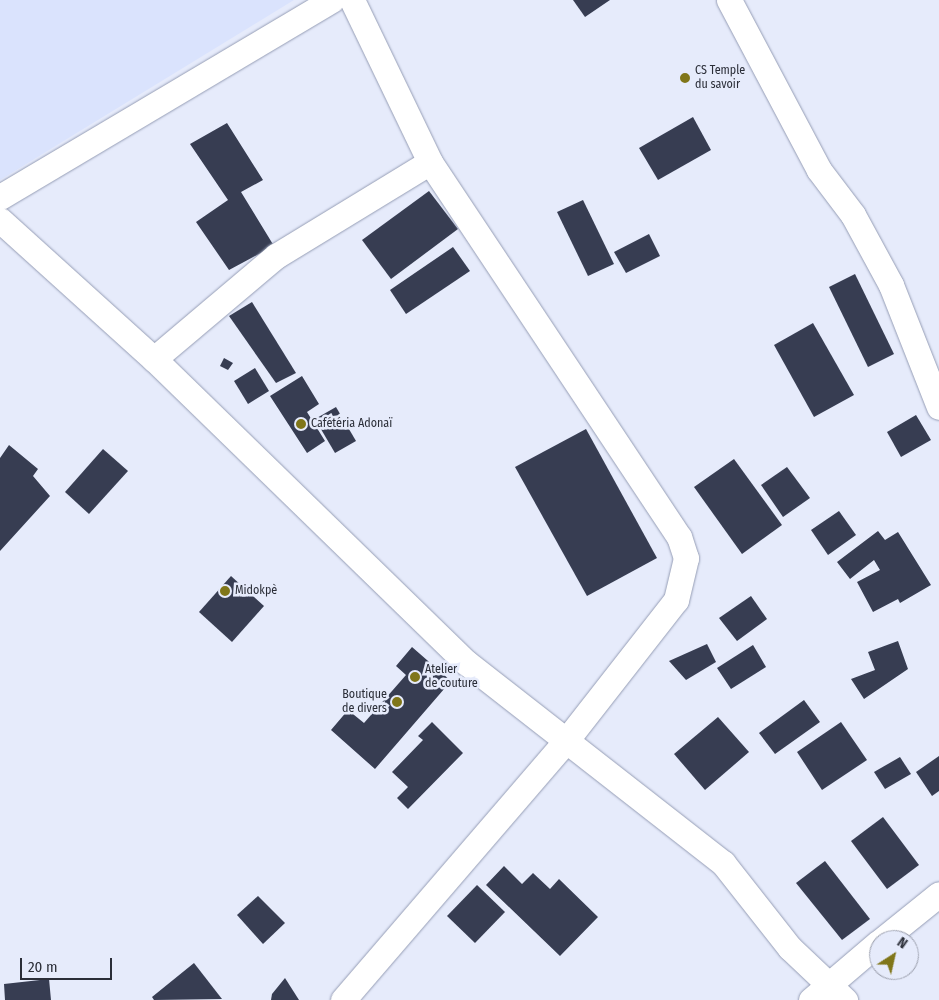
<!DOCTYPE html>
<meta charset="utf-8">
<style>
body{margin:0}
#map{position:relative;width:939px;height:1000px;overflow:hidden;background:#e6ebfb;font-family:"Fira Sans Condensed",sans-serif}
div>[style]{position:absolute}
.built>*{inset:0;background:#dae3fd}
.building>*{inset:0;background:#373d52}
.roads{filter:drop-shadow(0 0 1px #959db5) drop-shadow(0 0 1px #959db5)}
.minor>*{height:25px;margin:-12.5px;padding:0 12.5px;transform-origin:12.5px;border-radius:12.5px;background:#fff}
.dots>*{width:14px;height:14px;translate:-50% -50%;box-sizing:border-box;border:2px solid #e6ebfb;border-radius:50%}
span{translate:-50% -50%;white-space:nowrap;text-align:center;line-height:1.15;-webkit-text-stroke:5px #e6ebfb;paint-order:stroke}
.poi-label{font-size:12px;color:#2b2e38}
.left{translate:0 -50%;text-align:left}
.right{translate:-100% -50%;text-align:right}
.north{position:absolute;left:869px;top:930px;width:50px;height:50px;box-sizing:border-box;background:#e6ebfb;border:1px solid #9b9fad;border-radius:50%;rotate:35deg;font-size:14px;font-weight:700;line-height:20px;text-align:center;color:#2b2e38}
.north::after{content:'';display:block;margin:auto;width:18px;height:22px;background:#807619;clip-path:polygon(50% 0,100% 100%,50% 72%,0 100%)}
.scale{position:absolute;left:20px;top:958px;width:92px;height:22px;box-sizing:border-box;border:2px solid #2b2e38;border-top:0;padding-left:6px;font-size:15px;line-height:18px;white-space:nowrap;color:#2b2e38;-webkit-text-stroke:4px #e6ebfb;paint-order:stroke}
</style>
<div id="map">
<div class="built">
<div style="clip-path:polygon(0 0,294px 0,0 180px)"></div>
</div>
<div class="building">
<div style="clip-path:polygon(573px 0,610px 0,585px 17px)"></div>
<div style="clip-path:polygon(693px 117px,711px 150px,658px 180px,639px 148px)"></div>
<div style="clip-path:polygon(227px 123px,263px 180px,241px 192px,274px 246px,229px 270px,196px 222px,228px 200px,190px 144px)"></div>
<div style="clip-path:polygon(429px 191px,458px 229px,391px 279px,362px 240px)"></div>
<div style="clip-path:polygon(583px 200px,614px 264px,588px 276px,557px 212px)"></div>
<div style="clip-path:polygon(649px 234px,660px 256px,626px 273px,614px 252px)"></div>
<div style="clip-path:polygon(453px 247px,470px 271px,406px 314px,390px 290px)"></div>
<div style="clip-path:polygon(855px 274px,894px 354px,868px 367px,829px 287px)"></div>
<div style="clip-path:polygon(252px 302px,296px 373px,276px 383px,229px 316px)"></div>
<div style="clip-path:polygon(813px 323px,854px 395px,814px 417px,774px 345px)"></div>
<div style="clip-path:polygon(224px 358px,233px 363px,228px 370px,220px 366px)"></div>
<div style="clip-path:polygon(255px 368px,269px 391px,248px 404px,234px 381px)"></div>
<div style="clip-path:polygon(302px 376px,319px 404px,307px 412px,325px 441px,307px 453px,270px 396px)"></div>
<div style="clip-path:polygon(336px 407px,356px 441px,335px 453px,315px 419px)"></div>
<div style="clip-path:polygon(916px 415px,931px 440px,901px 457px,887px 432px)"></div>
<div style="clip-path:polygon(586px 429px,657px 558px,587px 596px,515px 467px)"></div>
<div style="clip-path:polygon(9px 445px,38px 469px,33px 476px,50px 496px,0 551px,0 458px)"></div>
<div style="clip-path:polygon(103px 449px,128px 471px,89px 514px,65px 492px)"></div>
<div style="clip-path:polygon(734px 459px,782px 525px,742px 554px,694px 487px)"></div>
<div style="clip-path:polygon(787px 467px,810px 498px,783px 517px,761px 485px)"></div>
<div style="clip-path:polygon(839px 511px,856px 535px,828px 555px,811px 530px)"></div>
<div style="clip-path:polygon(878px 531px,885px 540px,898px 532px,931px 585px,900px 603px,898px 599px,873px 612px,857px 582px,880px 570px,874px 560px,850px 579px,837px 562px)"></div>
<div style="clip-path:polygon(231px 576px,264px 606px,232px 642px,199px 612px)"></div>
<div style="clip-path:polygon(751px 596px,767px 619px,737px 641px,719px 618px)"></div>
<div style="clip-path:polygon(898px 641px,908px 669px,864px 699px,851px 679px,875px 670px,868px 652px)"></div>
<div style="clip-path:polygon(707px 644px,716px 662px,686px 680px,669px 661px)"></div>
<div style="clip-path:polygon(753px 645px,766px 667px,731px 689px,717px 668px)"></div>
<div style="clip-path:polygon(412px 647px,451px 681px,375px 769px,331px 730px,348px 710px,364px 723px,406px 675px,396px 666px)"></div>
<div style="clip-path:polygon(804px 700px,820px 722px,775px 754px,759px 733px)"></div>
<div style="clip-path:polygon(718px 717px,749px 752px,705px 790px,674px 754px)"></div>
<div style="clip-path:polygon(432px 722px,463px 753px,408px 809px,397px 798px,408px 787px,392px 772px,423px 740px,418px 736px)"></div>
<div style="clip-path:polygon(841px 722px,867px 760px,822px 790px,797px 752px)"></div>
<div style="clip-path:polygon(939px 756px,939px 791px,932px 796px,916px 772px)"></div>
<div style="clip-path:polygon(900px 757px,911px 774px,885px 789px,874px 772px)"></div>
<div style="clip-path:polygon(883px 817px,919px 865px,887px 889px,851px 841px)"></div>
<div style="clip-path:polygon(825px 861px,870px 919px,842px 940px,796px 883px)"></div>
<div style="clip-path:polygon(504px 866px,522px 884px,533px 873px,550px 889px,559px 879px,598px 917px,560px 956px,486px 885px)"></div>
<div style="clip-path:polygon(477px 885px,505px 912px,475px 943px,447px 916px)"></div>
<div style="clip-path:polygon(258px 896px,285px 923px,263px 944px,237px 915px)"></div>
<div style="clip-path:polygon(194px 963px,222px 999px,154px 1000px,152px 997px)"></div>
<div style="clip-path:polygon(285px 978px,299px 1000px,271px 1000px,272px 994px)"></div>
<div style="clip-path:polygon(49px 979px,51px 1000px,5px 1000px,4px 984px)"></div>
</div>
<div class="roads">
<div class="minor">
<div style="left:729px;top:0;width:192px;rotate:62.1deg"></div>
<div style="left:819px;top:170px;width:56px;rotate:52.9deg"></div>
<div style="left:853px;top:215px;width:80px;rotate:61.5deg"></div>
<div style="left:891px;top:285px;width:131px;rotate:68.5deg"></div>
<div style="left:0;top:197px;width:386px;rotate:-30.7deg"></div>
<div style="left:0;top:220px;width:207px;rotate:42.1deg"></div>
<div style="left:154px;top:359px;width:436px;rotate:44.2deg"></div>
<div style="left:467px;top:663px;width:325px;rotate:38deg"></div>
<div style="left:723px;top:863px;width:108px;rotate:51.8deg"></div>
<div style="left:790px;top:948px;width:76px;rotate:43.4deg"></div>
<div style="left:154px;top:359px;width:160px;rotate:-40.2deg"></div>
<div style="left:276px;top:256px;width:180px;rotate:-31.4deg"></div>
<div style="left:882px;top:940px;width:73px;rotate:-38.9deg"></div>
<div style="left:343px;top:1000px;width:340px;rotate:-49.3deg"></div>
<div style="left:565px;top:742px;width:180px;rotate:-52deg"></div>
<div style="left:676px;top:600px;width:43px;rotate:-76.6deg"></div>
<div style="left:686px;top:558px;width:22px;rotate:-108deg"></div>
<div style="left:679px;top:537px;width:450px;rotate:-123.6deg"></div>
<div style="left:430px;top:162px;width:180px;rotate:-115.7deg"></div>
<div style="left:811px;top:1000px;width:89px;rotate:-40.5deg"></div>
</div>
</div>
<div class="dots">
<div style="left:685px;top:78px;background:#807619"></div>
<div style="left:301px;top:424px;background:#807619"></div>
<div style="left:225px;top:591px;background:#807619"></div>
<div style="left:415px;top:677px;background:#807619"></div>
<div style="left:397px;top:702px;background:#807619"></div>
</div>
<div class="poi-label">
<span class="left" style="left:695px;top:78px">CS Temple<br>du savoir</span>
<span class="left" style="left:311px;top:424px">Cafétéria Adonaï</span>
<span class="left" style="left:235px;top:591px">Midokpè</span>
<span class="left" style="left:425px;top:677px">Atelier<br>de couture</span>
<span class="right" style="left:387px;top:702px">Boutique<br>de divers</span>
</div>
<div class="north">N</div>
<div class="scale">20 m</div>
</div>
